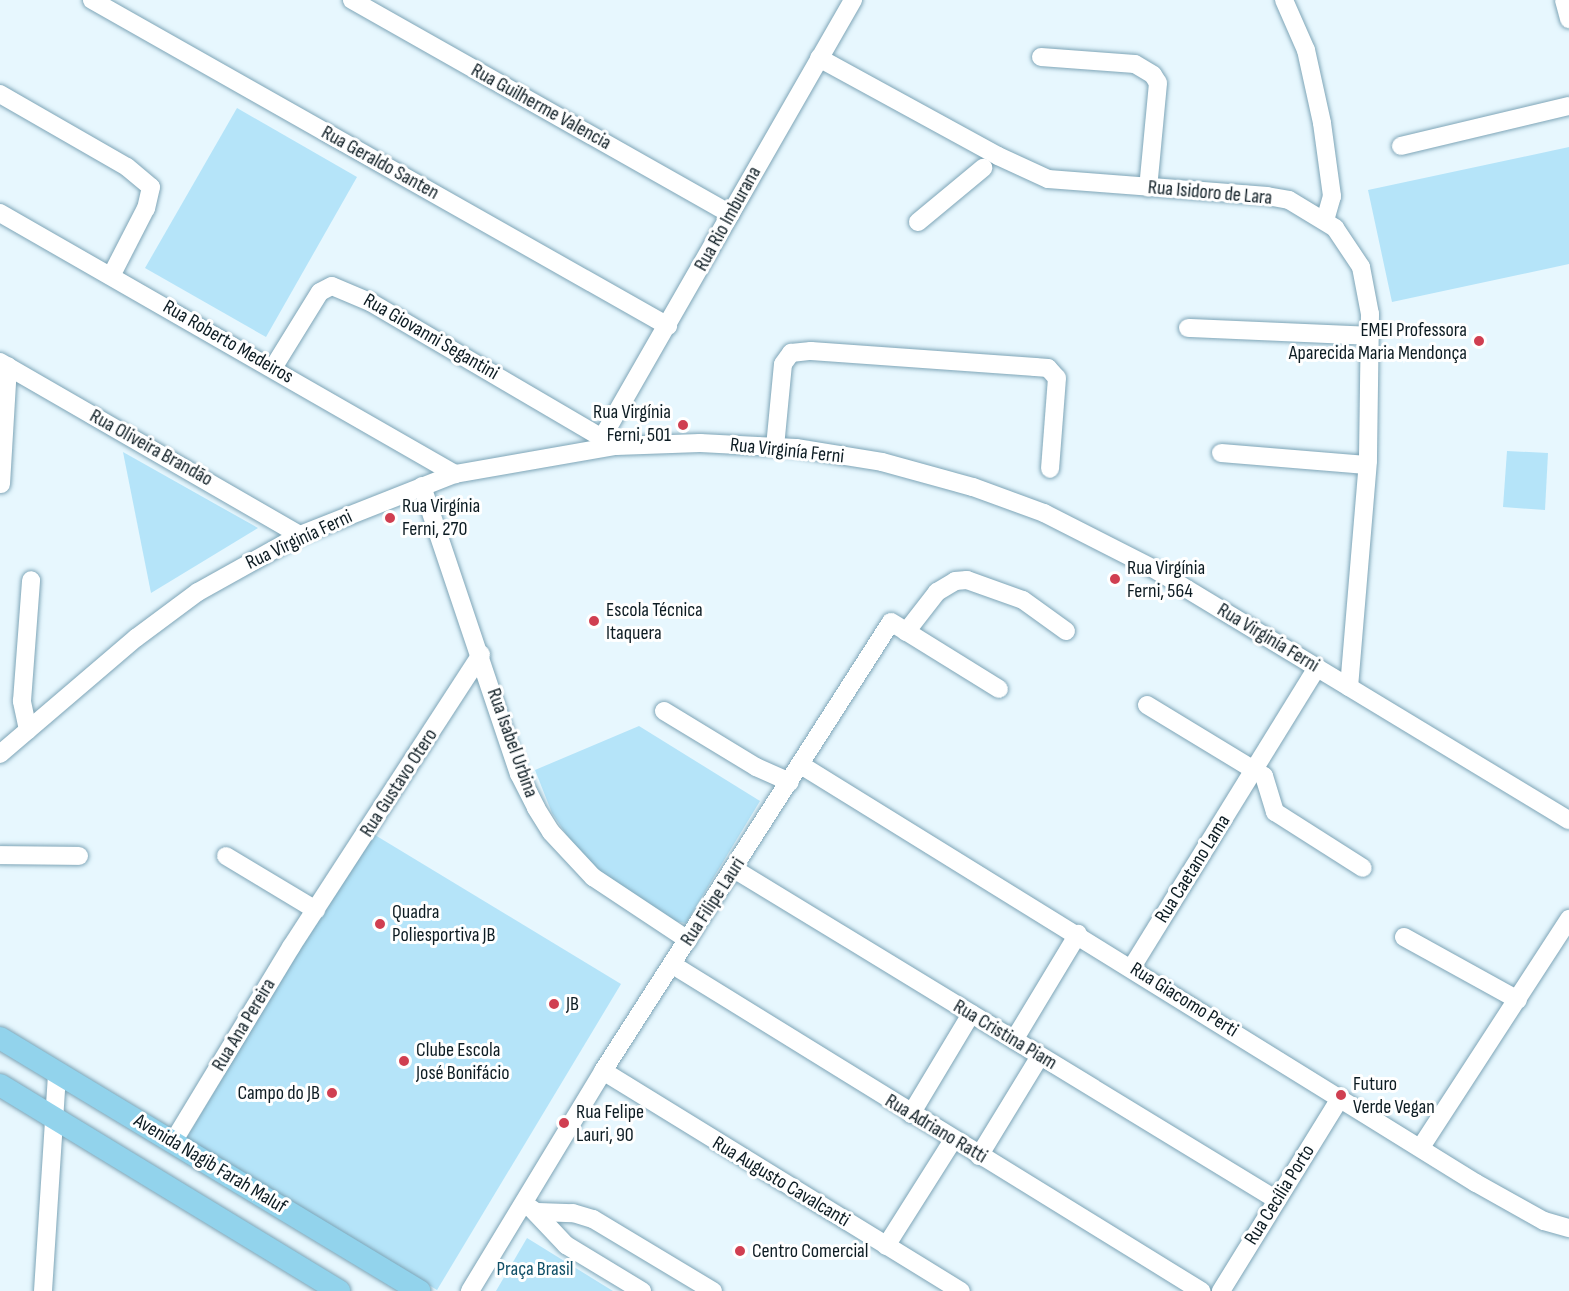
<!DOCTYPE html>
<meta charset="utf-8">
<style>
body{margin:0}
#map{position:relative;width:1569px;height:1291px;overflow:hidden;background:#e7f7fe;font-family:"Sofia Sans Condensed",sans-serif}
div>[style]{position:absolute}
.green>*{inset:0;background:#b5e4f9}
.roads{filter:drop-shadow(0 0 2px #7ea5b7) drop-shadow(0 0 2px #7ea5b7)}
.minor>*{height:18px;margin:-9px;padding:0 9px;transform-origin:9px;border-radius:9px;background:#fff}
.major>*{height:22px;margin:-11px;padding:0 11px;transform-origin:11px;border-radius:11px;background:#92d3ec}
.dots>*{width:16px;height:16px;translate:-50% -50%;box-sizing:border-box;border:3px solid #fff;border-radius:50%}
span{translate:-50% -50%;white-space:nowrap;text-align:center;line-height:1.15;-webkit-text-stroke:6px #fff;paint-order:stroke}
.street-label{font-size:20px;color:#0d1c23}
.poi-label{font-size:20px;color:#0d1c23}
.right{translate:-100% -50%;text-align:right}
.left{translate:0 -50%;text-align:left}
.park-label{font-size:20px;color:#0f4f67}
</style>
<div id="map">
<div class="green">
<div style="clip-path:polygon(237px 108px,357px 177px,266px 337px,145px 268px)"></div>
<div style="clip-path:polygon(1569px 147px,1569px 264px,1392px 302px,1368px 190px)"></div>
<div style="clip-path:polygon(1507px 451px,1548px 453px,1545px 510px,1503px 507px)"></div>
<div style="clip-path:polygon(123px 452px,258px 528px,151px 593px)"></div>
<div style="clip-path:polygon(639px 726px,760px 801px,686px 923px,673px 921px,607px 880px,576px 849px,552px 813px,535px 770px)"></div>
<div style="clip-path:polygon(370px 832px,621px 984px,437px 1290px,186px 1139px)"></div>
<div style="clip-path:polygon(527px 1238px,613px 1291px,496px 1291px)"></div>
</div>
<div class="roads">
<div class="minor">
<div style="left:92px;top:0;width:662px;rotate:29.51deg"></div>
<div style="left:352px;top:0;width:435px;rotate:29.5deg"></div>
<div style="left:1284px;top:0;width:55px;rotate:66.3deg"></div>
<div style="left:1306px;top:50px;width:75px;rotate:77.6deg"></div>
<div style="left:1322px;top:123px;width:74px;rotate:82.2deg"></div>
<div style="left:1332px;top:196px;width:26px;rotate:106deg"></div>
<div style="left:1564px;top:0;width:20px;rotate:75deg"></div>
<div style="left:1041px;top:57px;width:94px;rotate:4.3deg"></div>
<div style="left:1135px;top:64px;width:21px;rotate:31deg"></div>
<div style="left:1153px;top:75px;width:9px;rotate:58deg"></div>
<div style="left:1158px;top:83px;width:105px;rotate:95.4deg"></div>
<div style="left:819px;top:58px;width:204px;rotate:28.7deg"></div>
<div style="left:998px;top:156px;width:55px;rotate:24.7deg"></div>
<div style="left:1048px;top:179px;width:220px;rotate:4.4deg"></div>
<div style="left:1267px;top:196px;width:22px;rotate:10deg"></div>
<div style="left:1289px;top:200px;width:54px;rotate:31.3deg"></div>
<div style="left:1335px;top:228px;width:47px;rotate:56.3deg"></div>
<div style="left:1361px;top:267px;width:48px;rotate:79.2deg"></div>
<div style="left:1370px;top:314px;width:147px;rotate:90.8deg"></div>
<div style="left:1368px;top:461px;width:227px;rotate:94.8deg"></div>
<div style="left:0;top:94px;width:146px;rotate:29.9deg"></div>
<div style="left:127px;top:167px;width:31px;rotate:40deg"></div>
<div style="left:151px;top:187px;width:22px;rotate:103deg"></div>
<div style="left:146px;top:208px;width:76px;rotate:117.2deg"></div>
<div style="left:1401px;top:146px;width:173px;rotate:-13.4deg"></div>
<div style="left:0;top:213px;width:525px;rotate:29.84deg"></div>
<div style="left:918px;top:222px;width:85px;rotate:-39.7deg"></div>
<div style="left:1188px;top:328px;width:182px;rotate:2.5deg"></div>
<div style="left:0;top:362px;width:346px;rotate:30deg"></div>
<div style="left:273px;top:368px;width:89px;rotate:-58.3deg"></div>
<div style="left:320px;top:292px;width:13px;rotate:-27deg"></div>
<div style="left:332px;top:286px;width:43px;rotate:23deg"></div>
<div style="left:372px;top:303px;width:277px;rotate:30.4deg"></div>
<div style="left:602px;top:438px;width:505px;rotate:-60.18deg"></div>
<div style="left:775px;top:447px;width:83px;rotate:-84.5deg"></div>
<div style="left:783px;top:364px;width:14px;rotate:-54deg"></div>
<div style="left:791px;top:353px;width:20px;rotate:-6deg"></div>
<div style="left:811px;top:351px;width:225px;rotate:4.1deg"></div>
<div style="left:1035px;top:367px;width:13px;rotate:4deg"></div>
<div style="left:1048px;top:368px;width:13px;rotate:48deg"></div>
<div style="left:1057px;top:378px;width:91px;rotate:94.4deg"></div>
<div style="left:1221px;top:453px;width:146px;rotate:4.7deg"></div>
<div style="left:1px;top:484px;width:118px;rotate:-86.6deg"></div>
<div style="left:422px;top:486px;width:304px;rotate:71.4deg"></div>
<div style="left:519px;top:774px;width:38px;rotate:63deg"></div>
<div style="left:536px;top:808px;width:28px;rotate:58deg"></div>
<div style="left:551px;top:832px;width:62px;rotate:47deg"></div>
<div style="left:593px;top:877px;width:114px;rotate:33.6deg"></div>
<div style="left:906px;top:632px;width:51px;rotate:-52.2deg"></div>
<div style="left:937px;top:592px;width:21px;rotate:-31deg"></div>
<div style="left:955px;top:581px;width:12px;rotate:-5deg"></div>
<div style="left:967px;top:580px;width:59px;rotate:19.7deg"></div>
<div style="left:1023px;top:600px;width:53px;rotate:35.8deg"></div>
<div style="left:1147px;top:705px;width:137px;rotate:31.3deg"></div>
<div style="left:1264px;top:776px;width:38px;rotate:73deg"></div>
<div style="left:1275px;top:812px;width:104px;rotate:32.5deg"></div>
<div style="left:664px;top:711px;width:108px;rotate:31.3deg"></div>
<div style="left:756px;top:767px;width:37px;rotate:24deg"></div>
<div style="left:28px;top:730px;width:30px;rotate:-102deg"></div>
<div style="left:22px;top:701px;width:121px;rotate:-85.7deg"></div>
<div style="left:0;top:754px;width:179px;rotate:-40.5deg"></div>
<div style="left:136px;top:638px;width:77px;rotate:-36.6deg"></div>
<div style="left:198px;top:592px;width:117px;rotate:-29.2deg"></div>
<div style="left:300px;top:535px;width:167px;rotate:-21.5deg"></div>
<div style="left:455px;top:474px;width:163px;rotate:-9.9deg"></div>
<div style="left:616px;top:446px;width:84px;rotate:-2deg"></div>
<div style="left:700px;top:443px;width:96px;rotate:3deg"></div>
<div style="left:796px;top:448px;width:87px;rotate:9.2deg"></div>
<div style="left:882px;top:462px;width:94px;rotate:15.4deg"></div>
<div style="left:973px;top:487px;width:76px;rotate:20.1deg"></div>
<div style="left:1044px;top:513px;width:123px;rotate:27deg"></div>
<div style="left:1154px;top:569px;width:485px;rotate:31.2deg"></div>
<div style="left:801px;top:765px;width:794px;rotate:31.77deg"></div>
<div style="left:1476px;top:1183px;width:78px;rotate:29.2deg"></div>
<div style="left:1544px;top:1221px;width:26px;rotate:16deg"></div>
<div style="left:0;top:855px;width:79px;rotate:0.7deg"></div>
<div style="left:226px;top:856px;width:105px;rotate:31deg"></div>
<div style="left:734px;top:869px;width:636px;rotate:31.37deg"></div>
<div style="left:1404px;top:937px;width:130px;rotate:28.9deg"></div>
<div style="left:673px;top:965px;width:621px;rotate:31.69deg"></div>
<div style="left:1132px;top:967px;width:352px;rotate:-58.3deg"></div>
<div style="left:1014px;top:1040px;width:124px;rotate:-58.9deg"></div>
<div style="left:603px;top:1071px;width:420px;rotate:31.6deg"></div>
<div style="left:911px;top:1114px;width:117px;rotate:-59deg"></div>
<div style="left:173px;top:1142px;width:228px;rotate:-58.8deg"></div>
<div style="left:291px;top:947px;width:349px;rotate:-57deg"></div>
<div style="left:1421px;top:1147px;width:272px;rotate:-57deg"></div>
<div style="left:979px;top:1156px;width:117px;rotate:-58.6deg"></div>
<div style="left:532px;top:1209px;width:50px;rotate:46.6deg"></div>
<div style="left:566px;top:1245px;width:89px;rotate:31.2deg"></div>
<div style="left:538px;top:1212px;width:35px;rotate:2deg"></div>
<div style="left:573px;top:1213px;width:21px;rotate:17deg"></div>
<div style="left:593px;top:1219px;width:140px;rotate:31deg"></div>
<div style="left:886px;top:1246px;width:125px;rotate:-57.7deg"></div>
<div style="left:43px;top:1291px;width:219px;rotate:-86.3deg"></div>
<div style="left:470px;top:1291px;width:257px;rotate:-58.8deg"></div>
<div style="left:603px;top:1071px;width:533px;rotate:-57.32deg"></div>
<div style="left:891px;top:622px;width:127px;rotate:31.8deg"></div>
<div style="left:1221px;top:1291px;width:227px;rotate:-58.3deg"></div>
</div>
<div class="major">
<div style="left:0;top:1038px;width:490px;rotate:31.1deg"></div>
<div style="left:0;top:1085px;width:397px;rotate:31.3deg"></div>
</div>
</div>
<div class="dots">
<div style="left:1479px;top:341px;background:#d03f51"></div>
<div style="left:683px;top:425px;background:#d03f51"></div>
<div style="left:390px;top:518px;background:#d03f51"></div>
<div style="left:1115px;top:579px;background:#d03f51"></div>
<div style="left:594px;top:621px;background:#d03f51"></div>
<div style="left:380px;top:924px;background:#d03f51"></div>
<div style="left:554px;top:1004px;background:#d03f51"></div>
<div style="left:404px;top:1061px;background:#d03f51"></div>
<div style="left:332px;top:1093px;background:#d03f51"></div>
<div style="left:1341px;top:1095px;background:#d03f51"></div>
<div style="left:564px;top:1123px;background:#d03f51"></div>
<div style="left:740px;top:1251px;background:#d03f51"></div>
</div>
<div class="street-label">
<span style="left:541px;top:107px;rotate:29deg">Rua Guilherme Valencia</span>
<span style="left:380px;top:163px;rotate:29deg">Rua Geraldo Santen</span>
<span style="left:1210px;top:193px;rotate:5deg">Rua Isidoro de Lara</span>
<span style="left:728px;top:219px;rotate:-61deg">Rua Rio Imburana</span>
<span style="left:431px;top:337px;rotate:30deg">Rua Giovanni Segantini</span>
<span style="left:228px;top:342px;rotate:30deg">Rua Roberto Medeiros</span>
<span style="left:151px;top:448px;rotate:29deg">Rua Oliveira Brandão</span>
<span style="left:787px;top:451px;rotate:6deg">Rua Virginía Ferni</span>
<span style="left:299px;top:540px;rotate:-25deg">Rua Virginía Ferni</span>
<span style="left:1268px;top:638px;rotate:31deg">Rua Virginía Ferni</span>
<span style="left:512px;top:743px;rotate:70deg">Rua Isabel Urbina</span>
<span style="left:399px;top:783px;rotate:-57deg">Rua Gustavo Otero</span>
<span style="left:1193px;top:869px;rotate:-58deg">Rua Caetano Lama</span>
<span style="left:713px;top:902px;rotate:-57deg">Rua Filipe Lauri</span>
<span style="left:1184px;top:1000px;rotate:32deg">Rua Giacomo Perti</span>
<span style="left:244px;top:1025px;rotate:-59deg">Rua Ana Pereira</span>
<span style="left:1005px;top:1035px;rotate:31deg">Rua Cristina Piam</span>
<span style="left:936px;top:1129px;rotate:31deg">Rua Adriano Ratti</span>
<span style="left:210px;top:1164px;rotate:31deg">Avenida Nagib Farah Maluf</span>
<span style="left:781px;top:1182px;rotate:31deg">Rua Augusto Cavalcanti</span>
<span style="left:1280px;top:1195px;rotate:-58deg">Rua Cecília Porto</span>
</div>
<div class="poi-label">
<span class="right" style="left:1467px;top:342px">EMEI Professora<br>Aparecida Maria Mendonça</span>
<span class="right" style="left:671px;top:424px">Rua Virgínia<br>Ferni, 501</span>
<span class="left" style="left:402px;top:518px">Rua Virgínia<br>Ferni, 270</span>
<span class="left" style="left:1127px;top:580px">Rua Virgínia<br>Ferni, 564</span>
<span class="left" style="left:606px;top:622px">Escola Técnica<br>Itaquera</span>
<span class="left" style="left:392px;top:924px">Quadra<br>Poliesportiva JB</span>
<span class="left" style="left:566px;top:1004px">JB</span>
<span class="left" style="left:416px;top:1062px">Clube Escola<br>José Bonifácio</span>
<span class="left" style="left:1353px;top:1096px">Futuro<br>Verde Vegan</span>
<span class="right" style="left:320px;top:1093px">Campo do JB</span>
<span class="left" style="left:576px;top:1124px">Rua Felipe<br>Lauri, 90</span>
<span class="left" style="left:752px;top:1251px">Centro Comercial</span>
</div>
<div class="park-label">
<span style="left:535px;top:1269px">Praça Brasil</span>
</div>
</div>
